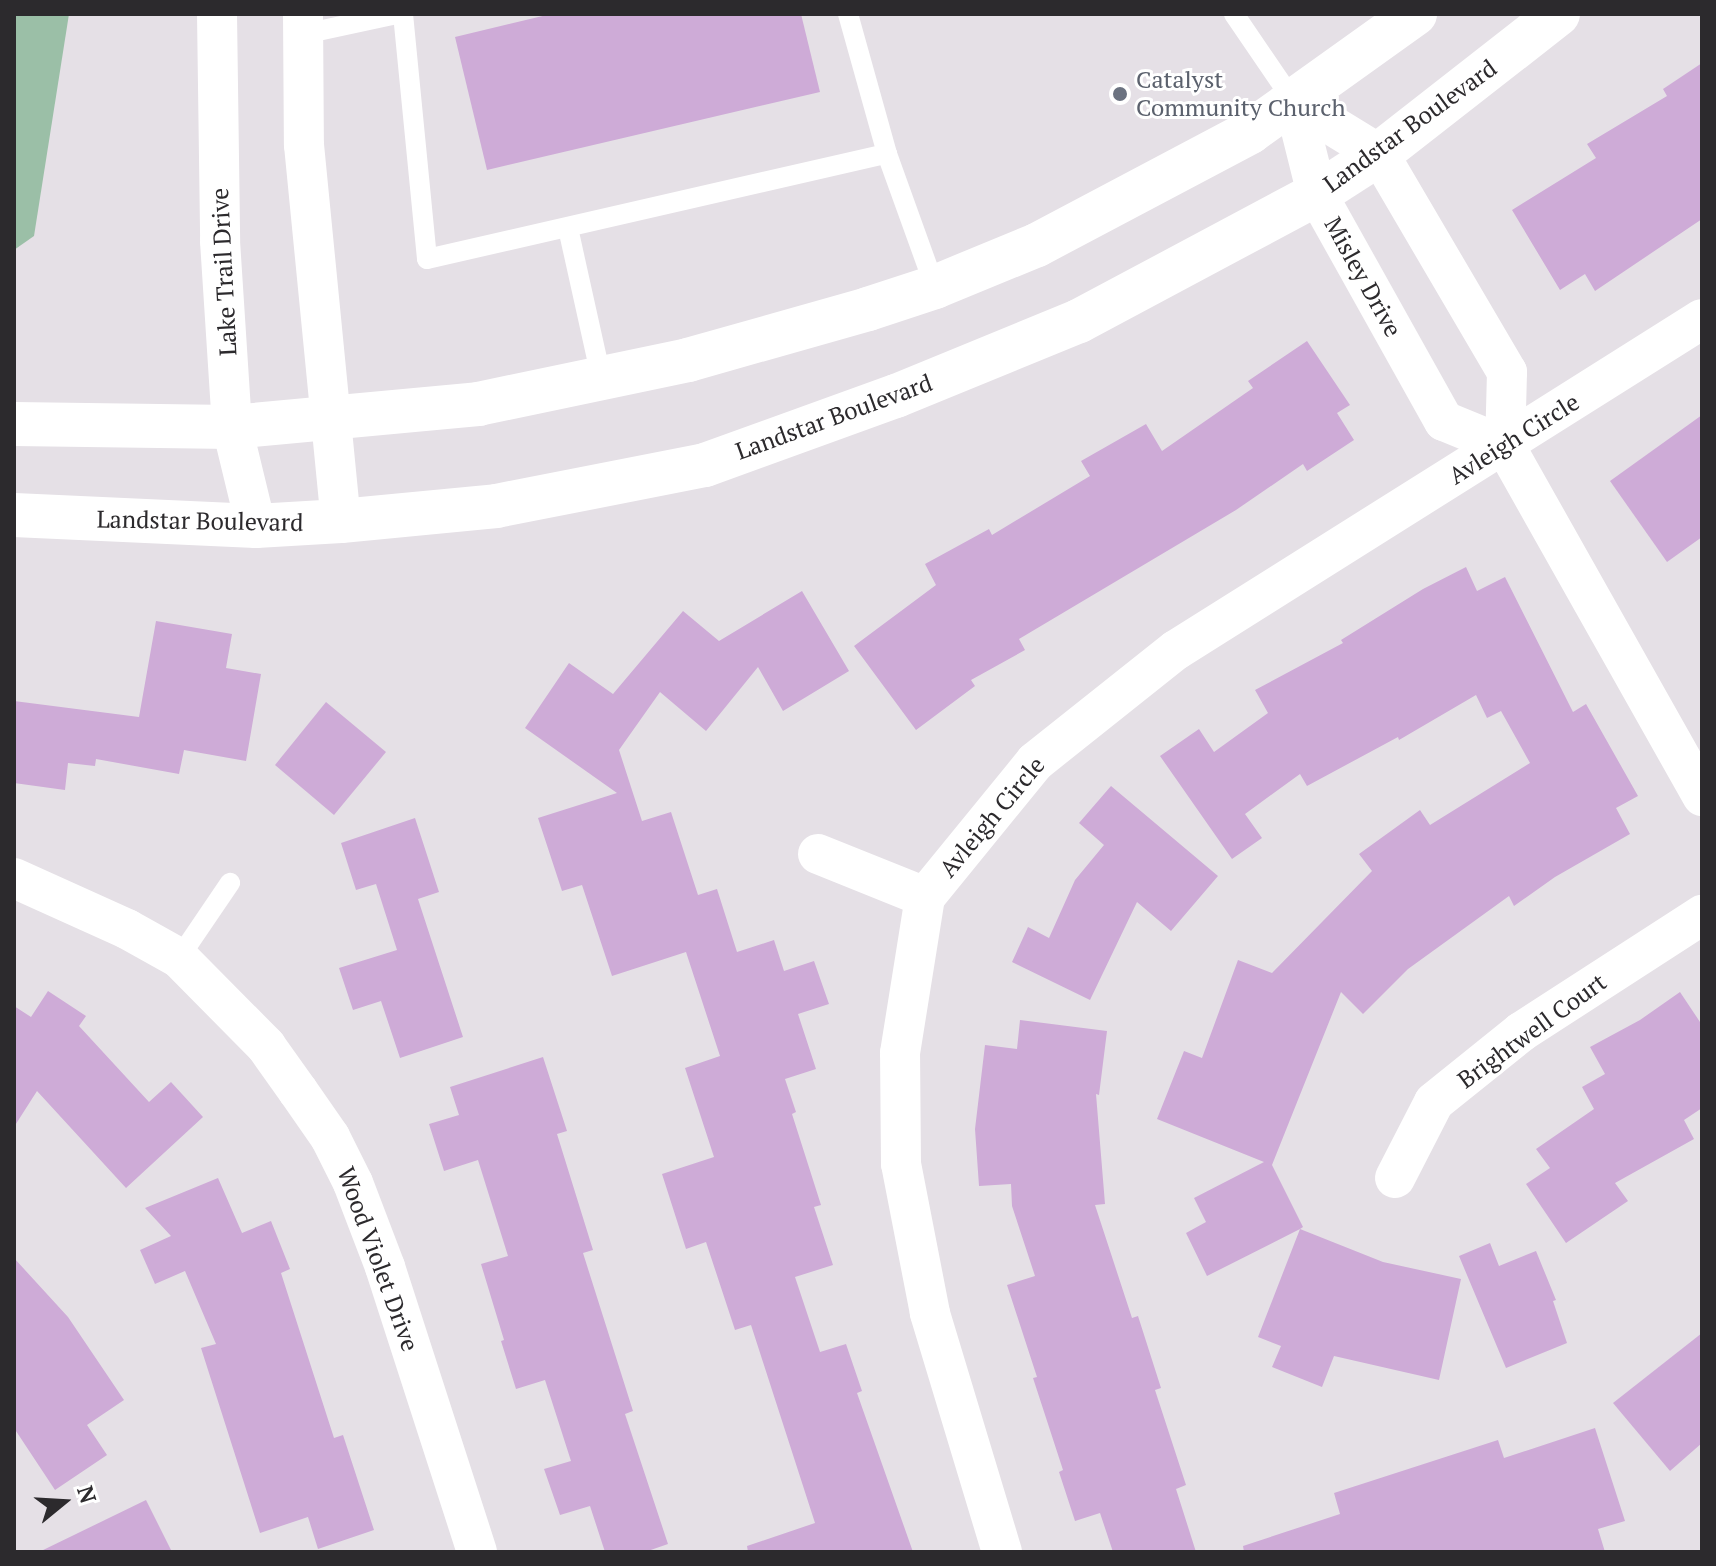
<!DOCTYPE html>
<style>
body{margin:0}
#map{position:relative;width:1716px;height:1566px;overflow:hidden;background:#e5e0e6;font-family:"PT Serif",serif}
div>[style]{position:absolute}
.green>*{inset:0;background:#9bbfa7}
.building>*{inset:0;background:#ceabd7}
.service>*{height:20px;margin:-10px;padding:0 10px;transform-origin:10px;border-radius:10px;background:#fff}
.minor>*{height:40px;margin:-20px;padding:0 20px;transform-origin:20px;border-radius:20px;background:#fff}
.secondary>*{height:44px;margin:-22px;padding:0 22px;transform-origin:22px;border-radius:22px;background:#fff}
.dots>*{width:22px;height:22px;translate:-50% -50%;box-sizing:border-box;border:4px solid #fff;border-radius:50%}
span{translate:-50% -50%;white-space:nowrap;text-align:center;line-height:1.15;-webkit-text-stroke:6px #fff;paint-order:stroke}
.worship-label{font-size:24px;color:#5b616d}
.left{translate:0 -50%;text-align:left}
.street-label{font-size:24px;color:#2c2a2d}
.frame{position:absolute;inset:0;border:16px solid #2c2a2d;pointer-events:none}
.north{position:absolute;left:24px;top:1462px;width:80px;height:80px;-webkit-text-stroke:6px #fff;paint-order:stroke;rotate:72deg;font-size:22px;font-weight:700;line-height:32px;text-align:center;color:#2c2a2d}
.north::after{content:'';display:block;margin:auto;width:28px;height:36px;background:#2c2a2d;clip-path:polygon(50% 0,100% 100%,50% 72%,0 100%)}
</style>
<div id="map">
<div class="green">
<div style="clip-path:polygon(14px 14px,69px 14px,34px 236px,14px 250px)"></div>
</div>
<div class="building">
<div style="clip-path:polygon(551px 14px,801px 14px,820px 92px,487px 170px,455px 37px)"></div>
<div style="clip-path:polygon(1702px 63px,1702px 219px,1595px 291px,1585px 274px,1560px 290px,1512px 210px,1596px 158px,1587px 144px,1667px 96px,1663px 89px)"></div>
<div style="clip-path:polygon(1307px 341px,1350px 405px,1337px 413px,1354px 440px,1307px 471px,1303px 464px,1236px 510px,1019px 639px,1025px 650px,971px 680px,975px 686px,916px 730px,854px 646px,936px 585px,925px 564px,989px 529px,992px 535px,1090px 476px,1081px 461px,1146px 424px,1162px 451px,1253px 388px,1248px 381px)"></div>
<div style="clip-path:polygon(1702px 415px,1702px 537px,1667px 562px,1610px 481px)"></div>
<div style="clip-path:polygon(1466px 567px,1477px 591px,1505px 577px,1573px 712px,1586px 704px,1638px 796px,1616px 808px,1630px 834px,1555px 877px,1514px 906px,1509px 896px,1408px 969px,1363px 1014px,1341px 992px,1272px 1165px,1303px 1227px,1300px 1229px,1383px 1262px,1461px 1279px,1439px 1380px,1334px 1356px,1322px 1387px,1272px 1367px,1281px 1346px,1258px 1337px,1300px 1229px,1207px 1276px,1186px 1233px,1206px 1222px,1194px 1198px,1264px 1162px,1157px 1119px,1184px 1051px,1202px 1058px,1238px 960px,1272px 973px,1372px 871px,1359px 854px,1420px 810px,1430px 825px,1530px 763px,1501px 711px,1487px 718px,1476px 695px,1399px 740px,1398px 737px,1307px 786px,1300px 774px,1245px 814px,1262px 838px,1232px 859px,1160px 756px,1199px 729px,1214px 752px,1268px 713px,1255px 690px,1343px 643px,1341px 640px,1423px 589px)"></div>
<div style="clip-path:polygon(802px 591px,849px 671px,783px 711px,758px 667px,706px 731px,660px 692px,619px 750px,642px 821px,671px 812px,698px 895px,717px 889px,737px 952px,774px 940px,784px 971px,814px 961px,829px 1004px,798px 1014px,816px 1069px,785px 1079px,796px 1112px,792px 1114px,821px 1205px,814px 1207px,833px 1265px,795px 1277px,820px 1352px,846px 1344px,862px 1391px,857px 1393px,913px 1552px,748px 1552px,747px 1546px,815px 1523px,751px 1325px,735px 1330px,706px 1242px,686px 1249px,662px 1174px,714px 1157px,685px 1068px,720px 1056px,686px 952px,612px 976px,582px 885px,562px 891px,538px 818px,617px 793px,525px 728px,569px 663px,613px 694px,683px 611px,719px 641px)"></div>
<div style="clip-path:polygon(156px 621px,232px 634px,226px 668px,261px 674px,246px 761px,184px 750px,179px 774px,96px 759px,95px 766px,68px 763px,65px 790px,14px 783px,14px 701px,139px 717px)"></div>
<div style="clip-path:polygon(326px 702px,386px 752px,334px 815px,275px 765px)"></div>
<div style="clip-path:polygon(1111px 786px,1218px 876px,1171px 931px,1137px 902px,1090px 1000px,1012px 962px,1028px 927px,1049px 938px,1075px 880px,1104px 845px,1079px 823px)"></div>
<div style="clip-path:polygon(415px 818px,439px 892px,418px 899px,463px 1037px,400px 1058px,381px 1001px,353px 1010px,339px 968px,397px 950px,376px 884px,356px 890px,341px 843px)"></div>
<div style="clip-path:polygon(48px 991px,86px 1016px,79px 1026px,149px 1102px,171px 1082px,203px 1117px,126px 1188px,37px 1091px,14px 1127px,14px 1006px,31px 1017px)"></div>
<div style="clip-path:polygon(1680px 992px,1702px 1025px,1702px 1108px,1684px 1120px,1694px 1139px,1615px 1183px,1628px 1201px,1566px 1243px,1526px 1184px,1550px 1168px,1536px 1149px,1594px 1109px,1582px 1087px,1605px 1074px,1590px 1047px,1640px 1020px)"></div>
<div style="clip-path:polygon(1020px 1020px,1107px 1031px,1099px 1095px,1096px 1094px,1105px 1204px,1095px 1205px,1132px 1318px,1138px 1316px,1161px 1388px,1155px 1390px,1186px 1485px,1176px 1489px,1196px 1552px,1113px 1552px,1100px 1513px,1075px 1521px,1059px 1472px,1063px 1470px,1033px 1378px,1037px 1377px,1007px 1285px,1035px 1276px,1012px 1206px,1011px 1184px,979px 1186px,975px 1129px,985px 1045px,1017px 1049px)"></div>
<div style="clip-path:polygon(543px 1057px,567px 1131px,557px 1134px,593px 1250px,583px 1253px,633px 1411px,625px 1414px,668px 1544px,645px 1552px,605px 1552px,590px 1506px,560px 1515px,544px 1469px,571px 1461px,545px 1380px,516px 1389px,501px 1341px,504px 1340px,481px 1264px,508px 1256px,478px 1160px,444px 1171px,429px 1124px,459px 1115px,450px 1087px)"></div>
<div style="clip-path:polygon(218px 1178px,242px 1233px,271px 1221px,290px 1269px,281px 1273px,334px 1438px,343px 1435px,374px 1530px,318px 1549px,308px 1517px,260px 1533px,201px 1348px,216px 1344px,185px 1271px,155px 1284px,140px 1250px,171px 1236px,145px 1208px)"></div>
<div style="clip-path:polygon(1490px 1243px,1499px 1266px,1536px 1251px,1556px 1300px,1553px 1301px,1567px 1343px,1506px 1368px,1459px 1256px)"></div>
<div style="clip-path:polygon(14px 1258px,68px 1317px,124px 1400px,87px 1425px,107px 1455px,55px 1490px,14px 1428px)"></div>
<div style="clip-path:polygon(1702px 1333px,1702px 1443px,1670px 1471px,1613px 1403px)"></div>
<div style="clip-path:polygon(1595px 1428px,1625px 1521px,1598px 1529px,1605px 1552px,1244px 1552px,1243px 1546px,1340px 1514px,1334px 1493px,1498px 1440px,1504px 1458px)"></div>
<div style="clip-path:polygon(146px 1500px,172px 1552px,39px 1552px)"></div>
</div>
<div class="service">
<div style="left:403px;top:14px;width:246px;rotate:84.4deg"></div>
<div style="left:427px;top:259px;width:472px;rotate:-12.9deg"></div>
<div style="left:848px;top:14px;width:145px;rotate:74.4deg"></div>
<div style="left:887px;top:154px;width:141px;rotate:70.2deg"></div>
<div style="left:1234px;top:14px;width:107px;rotate:55.7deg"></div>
<div style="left:304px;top:34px;width:95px;rotate:-12.1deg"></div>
<div style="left:568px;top:228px;width:157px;rotate:77.5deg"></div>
<div style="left:179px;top:958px;width:91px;rotate:-55.8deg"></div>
</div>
<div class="minor">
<div style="left:217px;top:14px;width:227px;rotate:89.2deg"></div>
<div style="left:220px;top:241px;width:186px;rotate:86.3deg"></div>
<div style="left:232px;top:427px;width:102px;rotate:76.4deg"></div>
<div style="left:303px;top:14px;width:131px;rotate:89.6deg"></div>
<div style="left:304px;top:145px;width:378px;rotate:84.4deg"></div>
<div style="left:1294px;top:102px;width:100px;rotate:31.5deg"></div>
<div style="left:1379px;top:154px;width:253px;rotate:59.6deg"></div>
<div style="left:1507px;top:372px;width:74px;rotate:91.5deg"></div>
<div style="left:1505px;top:446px;width:402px;rotate:60.6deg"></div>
<div style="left:1294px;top:102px;width:95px;rotate:76deg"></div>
<div style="left:1317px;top:194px;width:260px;rotate:60.8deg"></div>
<div style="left:1444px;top:421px;width:66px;rotate:22.3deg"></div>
<div style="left:818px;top:854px;width:115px;rotate:21.9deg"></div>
<div style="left:14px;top:878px;width:124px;rotate:24.3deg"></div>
<div style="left:127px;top:929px;width:60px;rotate:29.1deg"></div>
<div style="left:179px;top:958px;width:124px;rotate:45.3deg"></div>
<div style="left:266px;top:1046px;width:55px;rotate:54.6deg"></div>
<div style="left:298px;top:1091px;width:56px;rotate:55.2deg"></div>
<div style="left:330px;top:1137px;width:51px;rotate:63.4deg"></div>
<div style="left:353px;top:1183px;width:90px;rotate:69.1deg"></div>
<div style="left:385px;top:1267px;width:299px;rotate:72.1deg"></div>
<div style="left:1395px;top:1178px;width:85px;rotate:-62.8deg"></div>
<div style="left:1434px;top:1102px;width:112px;rotate:-38.8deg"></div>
<div style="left:1521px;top:1032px;width:216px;rotate:-32.9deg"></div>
<div style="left:1002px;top:1552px;width:250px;rotate:-106.8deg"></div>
<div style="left:930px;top:1313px;width:152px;rotate:-101deg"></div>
<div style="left:901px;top:1164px;width:111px;rotate:-90.5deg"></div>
<div style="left:900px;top:1053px;width:158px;rotate:-80.9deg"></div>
<div style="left:925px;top:897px;width:174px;rotate:-50.8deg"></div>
<div style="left:1035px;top:762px;width:180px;rotate:-38.5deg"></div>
<div style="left:1176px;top:650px;width:621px;rotate:-32.18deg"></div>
</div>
<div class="secondary">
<div style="left:14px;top:424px;width:218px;rotate:0.8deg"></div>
<div style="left:232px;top:427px;width:247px;rotate:-5.3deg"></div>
<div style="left:478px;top:404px;width:215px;rotate:-11.8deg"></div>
<div style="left:688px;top:360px;width:187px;rotate:-15.8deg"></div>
<div style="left:868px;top:309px;width:71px;rotate:-18.2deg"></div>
<div style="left:935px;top:287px;width:110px;rotate:-22.4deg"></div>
<div style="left:1037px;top:245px;width:241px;rotate:-27.9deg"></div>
<div style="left:1250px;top:132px;width:203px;rotate:-35.6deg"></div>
<div style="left:14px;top:515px;width:242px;rotate:2.6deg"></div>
<div style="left:256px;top:526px;width:85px;rotate:-3.4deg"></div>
<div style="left:341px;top:521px;width:156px;rotate:-5.5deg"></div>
<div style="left:496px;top:506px;width:213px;rotate:-11.1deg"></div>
<div style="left:705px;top:465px;width:203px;rotate:-19.9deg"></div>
<div style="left:896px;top:396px;width:198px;rotate:-22.3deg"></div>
<div style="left:1079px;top:321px;width:270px;rotate:-28.1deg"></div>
<div style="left:1317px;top:194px;width:74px;rotate:-32.8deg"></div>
<div style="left:1379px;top:154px;width:227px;rotate:-38deg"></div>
</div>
<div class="dots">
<div style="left:1120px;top:94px;background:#6b7280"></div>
</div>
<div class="worship-label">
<span class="left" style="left:1136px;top:94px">Catalyst<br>Community Church</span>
</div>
<div class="street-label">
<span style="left:1410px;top:126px;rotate:-36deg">Landstar Boulevard</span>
<span style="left:224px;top:272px;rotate:-93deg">Lake Trail Drive</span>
<span style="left:1363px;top:277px;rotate:61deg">Misley Drive</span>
<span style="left:834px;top:417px;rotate:-20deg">Landstar Boulevard</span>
<span style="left:1514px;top:439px;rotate:-32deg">Avleigh Circle</span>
<span style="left:200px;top:521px;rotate:1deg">Landstar Boulevard</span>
<span style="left:992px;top:817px;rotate:-50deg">Avleigh Circle</span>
<span style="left:1532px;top:1031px;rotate:-36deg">Brightwell Court</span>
<span style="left:378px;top:1259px;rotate:70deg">Wood Violet Drive</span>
</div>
<div class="frame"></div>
<div class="north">N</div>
</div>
